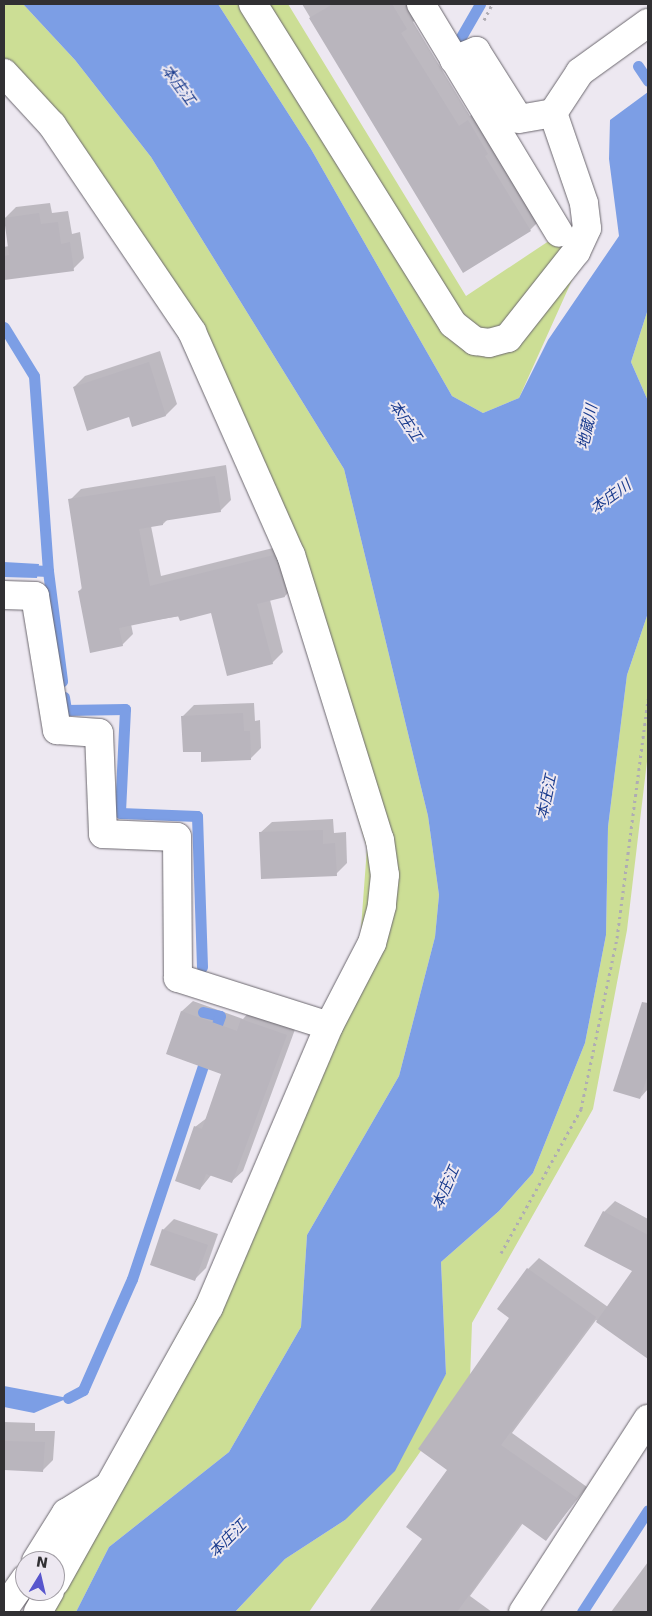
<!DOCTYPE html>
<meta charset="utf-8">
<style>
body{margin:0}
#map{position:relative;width:652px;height:1616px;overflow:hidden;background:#ede8f1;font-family:"DejaVu Sans","Noto Sans JP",sans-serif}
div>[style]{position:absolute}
.green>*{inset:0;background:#ccde95}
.water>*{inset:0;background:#7c9ee5}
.shadow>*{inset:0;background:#0003}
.stream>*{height:11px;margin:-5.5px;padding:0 5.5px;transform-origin:5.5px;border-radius:5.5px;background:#7c9ee5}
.building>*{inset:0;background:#b9b5bd}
.path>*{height:3px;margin-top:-1.5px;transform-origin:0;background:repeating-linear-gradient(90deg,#afacb3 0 2.5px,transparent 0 6.5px)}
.roads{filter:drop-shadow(0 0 1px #6c686f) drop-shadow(0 0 1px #6c686f)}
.minor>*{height:28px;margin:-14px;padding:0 14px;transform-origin:14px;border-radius:14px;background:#fff}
span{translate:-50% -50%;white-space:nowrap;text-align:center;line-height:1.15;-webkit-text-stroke:4px #ede8f1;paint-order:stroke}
.water-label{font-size:15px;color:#1b3c8e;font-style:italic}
.frame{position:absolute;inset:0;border:5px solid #313033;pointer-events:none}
.north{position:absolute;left:15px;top:1551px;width:50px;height:50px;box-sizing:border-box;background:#ede8f1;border:1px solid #a29ea5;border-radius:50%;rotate:9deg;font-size:14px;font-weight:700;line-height:20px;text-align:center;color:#313033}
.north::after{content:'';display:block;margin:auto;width:18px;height:22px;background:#5856cd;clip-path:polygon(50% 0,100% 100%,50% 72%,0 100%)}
</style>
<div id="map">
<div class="green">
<div style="clip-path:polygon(4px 4px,23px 4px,75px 60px,151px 157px,344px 469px,428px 816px,439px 895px,435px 937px,399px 1076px,307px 1235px,301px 1327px,229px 1452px,109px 1547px,76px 1612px,26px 1612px,199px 1295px,360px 941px,367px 848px,278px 550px,190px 346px,42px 124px,4px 85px)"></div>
<div style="clip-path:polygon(218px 4px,288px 4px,466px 296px,570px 227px,586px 249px,519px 398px,483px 413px,452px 396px,311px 149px)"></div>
<div style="clip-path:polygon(648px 309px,648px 401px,631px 362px)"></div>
<div style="clip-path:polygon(648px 613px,648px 753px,627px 930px,593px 1109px,472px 1323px,470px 1380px,309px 1612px,235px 1612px,285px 1559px,345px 1520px,446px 1374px,441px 1262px,499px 1211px,533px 1173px,585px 1043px,606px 935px,608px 827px,627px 675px)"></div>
</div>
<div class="water">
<div style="clip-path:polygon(23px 4px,218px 4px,311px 149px,452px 396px,483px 413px,519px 398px,548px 340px,619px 236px,609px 159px,610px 120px,648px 92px,648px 309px,631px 362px,648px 401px,648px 613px,627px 675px,608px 827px,606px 935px,585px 1043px,533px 1173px,499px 1211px,441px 1262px,446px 1374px,395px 1471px,345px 1520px,285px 1559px,235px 1612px,76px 1612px,109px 1547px,229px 1452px,301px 1327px,307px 1235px,399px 1076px,435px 937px,439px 895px,428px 816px,344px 469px,151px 157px,75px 60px)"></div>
<div style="clip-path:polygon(4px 562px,39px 564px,37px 578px,4px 577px)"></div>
<div style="clip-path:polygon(4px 1386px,68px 1398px,34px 1413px,4px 1407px)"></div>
</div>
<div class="shadow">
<div style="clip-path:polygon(302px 4px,410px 4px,418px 17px,413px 22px,470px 116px,480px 110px,541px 219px,530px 230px,464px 271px)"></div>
<div style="clip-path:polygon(50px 203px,52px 213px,68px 211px,72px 234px,80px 232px,84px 258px,73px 269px,4px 279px,4px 247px,9px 246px,5px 218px,16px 207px)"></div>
<div style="clip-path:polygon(160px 351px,177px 404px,166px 415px,133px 426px,130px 415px,74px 387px,85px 376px)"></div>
<div style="clip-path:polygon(226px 465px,231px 500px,220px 511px,168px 519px,163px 524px,151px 526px,161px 576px,285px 545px,296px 585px,285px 596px,270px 600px,283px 652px,272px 663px,212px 611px,131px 624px,133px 634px,122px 645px,79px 591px,83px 587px,70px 500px,81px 489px)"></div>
<div style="clip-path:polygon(254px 703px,255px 721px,260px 720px,261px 748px,250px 759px,202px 750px,183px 716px,194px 705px)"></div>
<div style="clip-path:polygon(333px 819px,334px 833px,346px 832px,347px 863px,336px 874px,260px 833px,272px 822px)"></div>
<div style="clip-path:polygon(193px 1001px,243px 1019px,252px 1009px,297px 1024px,243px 1171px,232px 1181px,212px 1174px,200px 1189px,195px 1127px,208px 1117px,223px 1074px,168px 1054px,182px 1011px)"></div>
<div style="clip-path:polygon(643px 1027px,648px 1029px,648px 1089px,640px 1098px)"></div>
<div style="clip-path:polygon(615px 1201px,648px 1219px,648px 1357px,596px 1320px,512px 1433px,587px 1487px,546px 1539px,523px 1523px,470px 1596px,492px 1612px,386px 1612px,376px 1605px,424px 1539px,528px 1269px,539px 1258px,608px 1307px,635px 1272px,604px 1212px)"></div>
<div style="clip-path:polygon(174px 1219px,218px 1234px,206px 1268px,195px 1279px,163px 1230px)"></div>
<div style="clip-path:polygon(4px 1422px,35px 1423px,35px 1431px,55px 1431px,53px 1460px,42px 1471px,4px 1469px)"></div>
<div style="clip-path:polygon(648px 1562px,648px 1612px,611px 1612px)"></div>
</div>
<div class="stream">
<div style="left:461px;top:37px;width:38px;rotate:-60deg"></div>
<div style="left:638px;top:66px;width:18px;rotate:56deg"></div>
<div style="left:4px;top:327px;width:57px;rotate:58.5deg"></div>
<div style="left:34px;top:376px;width:196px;rotate:85.9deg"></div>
<div style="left:4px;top:569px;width:44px;rotate:2.6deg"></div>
<div style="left:48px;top:571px;width:111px;rotate:82.7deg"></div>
<div style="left:64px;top:697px;width:13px;rotate:81deg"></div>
<div style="left:66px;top:710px;width:59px;rotate:-1deg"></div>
<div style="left:125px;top:709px;width:104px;rotate:92.8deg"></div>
<div style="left:120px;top:813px;width:77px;rotate:2.2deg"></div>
<div style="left:197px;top:816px;width:151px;rotate:88.1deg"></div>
<div style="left:203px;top:1012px;width:17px;rotate:13deg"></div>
<div style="left:220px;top:1016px;width:23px;rotate:110deg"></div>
<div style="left:68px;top:1398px;width:17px;rotate:-28deg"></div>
<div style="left:83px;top:1390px;width:121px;rotate:-66.2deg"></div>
<div style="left:132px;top:1279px;width:237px;rotate:-71.6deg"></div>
<div style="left:582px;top:1612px;width:121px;rotate:-57.1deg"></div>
</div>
<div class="building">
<div style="clip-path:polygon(333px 4px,392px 4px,407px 29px,401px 33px,459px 126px,468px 120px,488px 154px,485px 156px,531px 231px,463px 273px,309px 18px)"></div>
<div style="clip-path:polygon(39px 213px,41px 224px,58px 222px,61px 244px,70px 242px,74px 271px,4px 280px,4px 256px,9px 255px,4px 218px)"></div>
<div style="clip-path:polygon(149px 362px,166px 416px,132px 427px,129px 417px,87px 431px,73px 387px)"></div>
<div style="clip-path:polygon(215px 476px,221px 512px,163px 521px,163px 525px,139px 529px,150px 586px,274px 555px,285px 597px,257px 604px,273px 664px,227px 676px,211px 613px,180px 621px,178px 616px,119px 628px,123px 646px,90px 653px,78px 591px,82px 590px,68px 499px)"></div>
<div style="clip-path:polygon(243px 713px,244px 731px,250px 731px,251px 760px,201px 762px,201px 752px,183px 752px,181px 716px)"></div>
<div style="clip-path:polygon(323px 830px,323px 844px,335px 843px,337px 876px,261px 879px,259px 832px)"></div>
<div style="clip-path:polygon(642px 1002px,648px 1003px,648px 1074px,640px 1099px,613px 1091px)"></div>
<div style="clip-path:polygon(181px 1011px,237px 1031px,241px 1019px,287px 1035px,232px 1183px,206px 1174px,200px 1190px,175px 1181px,194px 1126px,202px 1129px,221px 1074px,166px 1054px)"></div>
<div style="clip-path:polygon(603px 1211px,648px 1235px,648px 1359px,596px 1322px,632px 1271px,584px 1246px)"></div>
<div style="clip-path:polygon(162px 1229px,208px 1245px,195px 1281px,150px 1265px)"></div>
<div style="clip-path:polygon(527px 1268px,596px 1317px,501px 1445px,577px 1498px,546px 1541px,521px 1523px,457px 1612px,369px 1612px,422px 1539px,406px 1527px,447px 1470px,418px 1449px,509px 1318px,497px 1309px)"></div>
<div style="clip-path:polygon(4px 1441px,45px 1442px,43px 1472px,4px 1470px)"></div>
</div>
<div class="path">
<div style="left:484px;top:20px;width:18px;rotate:-63deg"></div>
<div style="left:501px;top:1253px;width:165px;rotate:-60.9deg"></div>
<div style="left:581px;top:1109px;width:175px;rotate:-78.1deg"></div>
<div style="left:617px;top:938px;width:241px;rotate:-82.6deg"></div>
</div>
<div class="roads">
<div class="minor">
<div style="left:253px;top:4px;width:377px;rotate:58deg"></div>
<div style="left:453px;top:324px;width:28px;rotate:38deg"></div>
<div style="left:475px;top:341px;width:14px;rotate:8deg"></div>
<div style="left:489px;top:343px;width:20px;rotate:-15deg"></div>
<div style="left:508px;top:338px;width:110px;rotate:-51.7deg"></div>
<div style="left:576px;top:252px;width:26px;rotate:-65deg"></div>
<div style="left:587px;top:228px;width:25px;rotate:-97deg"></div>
<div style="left:584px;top:203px;width:95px;rotate:-109deg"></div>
<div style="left:421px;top:4px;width:267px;rotate:58.9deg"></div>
<div style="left:454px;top:60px;width:24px;rotate:-22deg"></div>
<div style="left:476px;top:51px;width:80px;rotate:57.7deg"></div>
<div style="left:519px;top:119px;width:35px;rotate:-10deg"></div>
<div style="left:553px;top:113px;width:49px;rotate:-56.6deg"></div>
<div style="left:580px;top:72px;width:84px;rotate:-35.8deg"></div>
<div style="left:4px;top:73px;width:71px;rotate:47.3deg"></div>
<div style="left:52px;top:125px;width:250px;rotate:55.9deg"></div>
<div style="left:192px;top:332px;width:244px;rotate:66.1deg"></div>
<div style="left:291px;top:555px;width:299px;rotate:72.7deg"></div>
<div style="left:380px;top:840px;width:35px;rotate:82deg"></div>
<div style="left:385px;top:875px;width:31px;rotate:96deg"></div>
<div style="left:382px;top:906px;width:38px;rotate:105deg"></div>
<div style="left:372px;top:943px;width:93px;rotate:117.4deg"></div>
<div style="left:329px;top:1026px;width:306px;rotate:113.1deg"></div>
<div style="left:209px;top:1307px;width:315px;rotate:119.2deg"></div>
<div style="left:4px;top:595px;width:31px;rotate:2deg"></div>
<div style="left:35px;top:596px;width:136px;rotate:80.7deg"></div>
<div style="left:57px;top:730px;width:42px;rotate:4.1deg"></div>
<div style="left:99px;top:733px;width:101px;rotate:87.7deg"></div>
<div style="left:103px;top:834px;width:74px;rotate:2.3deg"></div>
<div style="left:177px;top:837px;width:141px;rotate:89.6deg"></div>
<div style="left:178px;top:978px;width:158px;rotate:17.6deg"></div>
<div style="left:36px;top:1561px;width:57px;rotate:-58deg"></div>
<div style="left:66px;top:1513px;width:47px;rotate:-32deg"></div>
<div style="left:4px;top:1609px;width:37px;rotate:-55deg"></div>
<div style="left:38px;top:1612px;width:24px;rotate:-60deg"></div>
<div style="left:523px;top:1612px;width:230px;rotate:-57.1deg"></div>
</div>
</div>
<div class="water-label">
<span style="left:178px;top:85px;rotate:54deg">本庄江</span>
<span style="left:405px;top:421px;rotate:56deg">本庄江</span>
<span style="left:588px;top:427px;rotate:-78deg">地蔵川</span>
<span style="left:611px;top:497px;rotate:-36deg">本庄川</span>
<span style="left:547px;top:797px;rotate:-78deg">本庄江</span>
<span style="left:446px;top:1188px;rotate:-66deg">本庄江</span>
<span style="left:228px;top:1539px;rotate:-45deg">本庄江</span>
</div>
<div class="frame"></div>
<div class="north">N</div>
</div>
